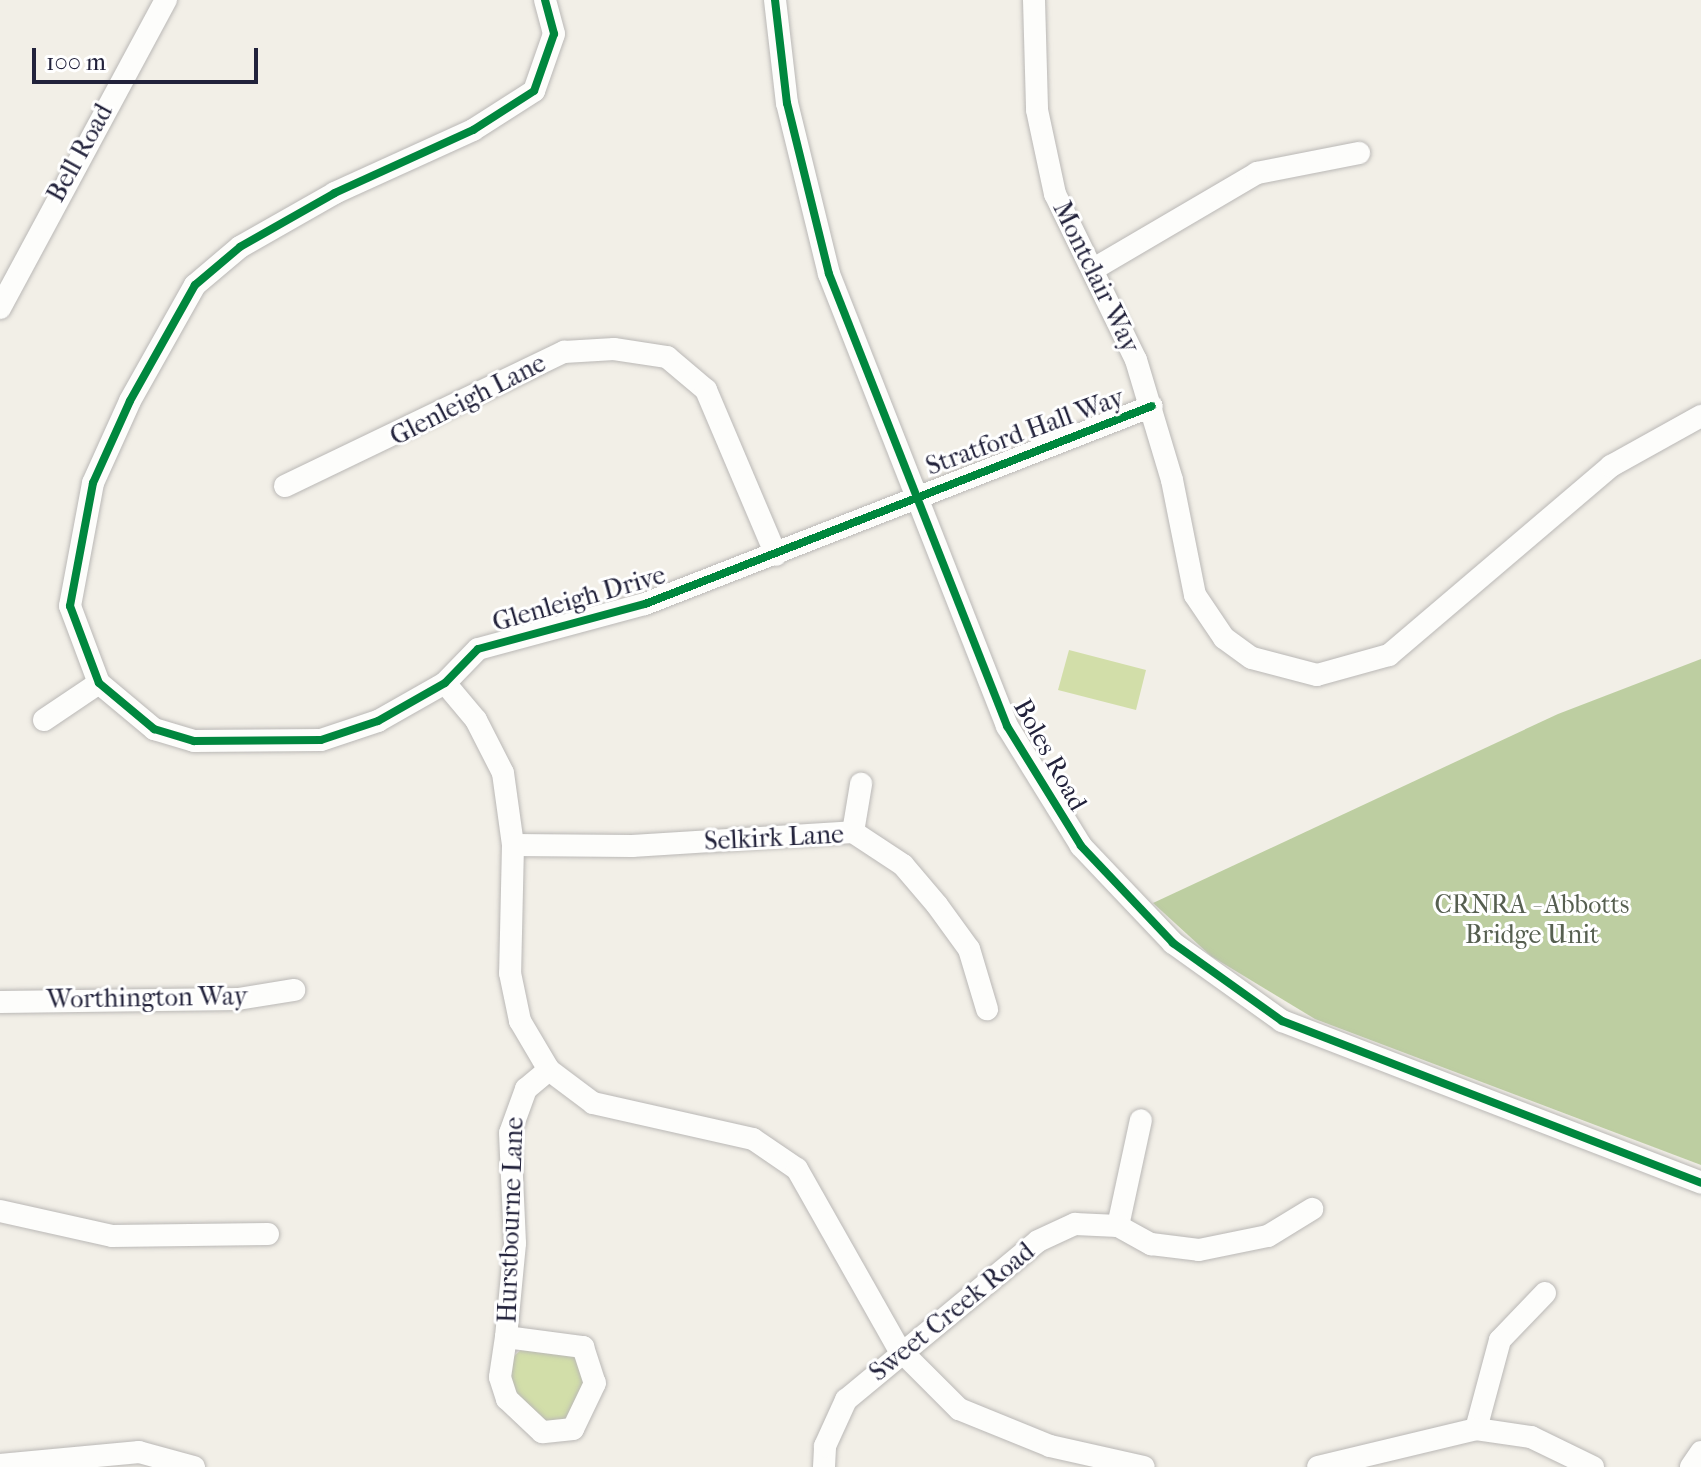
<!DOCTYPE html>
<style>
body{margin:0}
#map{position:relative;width:1701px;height:1467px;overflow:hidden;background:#f2efe7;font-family:"IM FELL French Canon",serif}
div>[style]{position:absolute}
.green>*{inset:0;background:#d2dea9}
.forest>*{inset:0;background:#bdcea1}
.roads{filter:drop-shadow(0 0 2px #bab8b6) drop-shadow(0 0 2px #bab8b6)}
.minor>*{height:22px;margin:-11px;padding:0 11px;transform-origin:11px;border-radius:11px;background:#fdfdfb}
.cycleway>*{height:8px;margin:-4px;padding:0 4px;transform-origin:4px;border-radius:4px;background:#00873e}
span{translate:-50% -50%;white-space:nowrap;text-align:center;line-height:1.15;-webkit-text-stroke:6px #fff;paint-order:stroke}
.street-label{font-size:26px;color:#22223b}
.park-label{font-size:26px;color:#565f50}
.scale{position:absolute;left:32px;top:48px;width:226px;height:36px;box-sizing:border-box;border:4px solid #22223b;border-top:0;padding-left:10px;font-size:24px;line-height:28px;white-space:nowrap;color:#22223b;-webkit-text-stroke:6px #fff;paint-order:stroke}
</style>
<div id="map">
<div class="green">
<div style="clip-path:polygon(1069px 650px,1146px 670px,1136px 710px,1058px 690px)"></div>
<div style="clip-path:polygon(523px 1348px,572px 1352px,586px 1376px,568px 1422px,538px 1422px,509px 1383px,512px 1358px)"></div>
</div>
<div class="forest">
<div style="clip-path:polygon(1701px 659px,1701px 1165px,1315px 1019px,1211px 956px,1153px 903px,1558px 714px)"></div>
</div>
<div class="roads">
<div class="minor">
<div style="left:545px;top:0;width:35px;rotate:75deg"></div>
<div style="left:554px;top:34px;width:60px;rotate:109.3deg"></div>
<div style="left:534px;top:91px;width:72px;rotate:147.4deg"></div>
<div style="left:473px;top:130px;width:152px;rotate:155.5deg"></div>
<div style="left:335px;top:193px;width:109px;rotate:150.4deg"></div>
<div style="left:240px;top:247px;width:59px;rotate:139.8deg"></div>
<div style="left:195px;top:285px;width:133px;rotate:119.3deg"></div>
<div style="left:130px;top:401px;width:90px;rotate:114.3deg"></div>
<div style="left:93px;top:483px;width:125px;rotate:100.6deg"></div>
<div style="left:70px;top:606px;width:82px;rotate:69.4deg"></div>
<div style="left:99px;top:683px;width:72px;rotate:39.9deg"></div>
<div style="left:154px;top:729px;width:42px;rotate:16.7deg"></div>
<div style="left:194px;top:741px;width:127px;rotate:-0.5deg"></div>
<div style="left:321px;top:740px;width:60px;rotate:-18.4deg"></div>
<div style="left:378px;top:721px;width:77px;rotate:-29.6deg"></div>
<div style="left:445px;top:683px;width:47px;rotate:-45.9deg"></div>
<div style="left:478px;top:649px;width:173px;rotate:-15.1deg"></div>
<div style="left:645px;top:604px;width:544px;rotate:-21.33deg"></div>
<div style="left:775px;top:0;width:104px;rotate:83.4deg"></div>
<div style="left:787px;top:103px;width:176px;rotate:76.2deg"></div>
<div style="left:829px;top:274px;width:486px;rotate:68.5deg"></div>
<div style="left:1007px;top:726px;width:141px;rotate:58.3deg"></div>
<div style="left:1081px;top:846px;width:134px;rotate:46.5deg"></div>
<div style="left:1173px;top:943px;width:134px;rotate:35.6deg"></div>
<div style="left:1282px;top:1021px;width:449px;rotate:21.1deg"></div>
<div style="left:1034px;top:0;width:110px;rotate:88.4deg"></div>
<div style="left:1037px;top:110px;width:86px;rotate:77.9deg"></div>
<div style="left:1055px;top:194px;width:185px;rotate:64deg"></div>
<div style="left:1136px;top:360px;width:125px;rotate:73.3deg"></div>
<div style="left:1172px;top:480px;width:117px;rotate:78.7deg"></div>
<div style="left:1195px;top:595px;width:52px;rotate:56deg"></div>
<div style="left:1224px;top:638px;width:34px;rotate:36deg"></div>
<div style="left:1252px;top:658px;width:67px;rotate:14.7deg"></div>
<div style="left:1317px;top:675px;width:75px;rotate:-15.5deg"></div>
<div style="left:1389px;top:655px;width:292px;rotate:-40.4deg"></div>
<div style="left:1611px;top:466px;width:103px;rotate:-29.1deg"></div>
<div style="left:1097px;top:267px;width:186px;rotate:-30.4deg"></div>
<div style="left:1257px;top:173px;width:104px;rotate:-11.1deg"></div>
<div style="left:0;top:308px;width:350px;rotate:-61.7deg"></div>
<div style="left:285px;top:486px;width:310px;rotate:-25.7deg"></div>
<div style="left:564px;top:352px;width:50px;rotate:-3.4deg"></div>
<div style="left:614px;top:349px;width:54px;rotate:8.6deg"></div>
<div style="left:667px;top:357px;width:51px;rotate:40.2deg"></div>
<div style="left:706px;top:390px;width:179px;rotate:67deg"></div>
<div style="left:445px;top:683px;width:48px;rotate:50deg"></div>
<div style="left:476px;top:720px;width:59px;rotate:63deg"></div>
<div style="left:503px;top:773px;width:73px;rotate:82.1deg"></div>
<div style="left:513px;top:845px;width:128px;rotate:91.3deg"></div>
<div style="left:510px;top:973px;width:49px;rotate:78.2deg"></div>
<div style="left:520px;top:1021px;width:57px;rotate:59.4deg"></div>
<div style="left:549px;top:1070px;width:55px;rotate:36.9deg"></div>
<div style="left:593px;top:1103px;width:164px;rotate:12.7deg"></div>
<div style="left:753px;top:1139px;width:53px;rotate:34.3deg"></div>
<div style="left:797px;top:1169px;width:207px;rotate:60.5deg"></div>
<div style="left:899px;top:1349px;width:85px;rotate:45deg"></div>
<div style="left:959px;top:1409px;width:98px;rotate:22.1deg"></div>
<div style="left:1050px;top:1446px;width:96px;rotate:12.6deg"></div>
<div style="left:44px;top:720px;width:66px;rotate:-33.9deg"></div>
<div style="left:853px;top:832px;width:49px;rotate:-80.5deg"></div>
<div style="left:513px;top:845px;width:119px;rotate:0.5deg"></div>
<div style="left:632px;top:846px;width:221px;rotate:-3.6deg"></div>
<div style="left:853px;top:832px;width:60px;rotate:33.4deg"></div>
<div style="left:903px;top:865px;width:52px;rotate:49.6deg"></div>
<div style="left:937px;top:905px;width:54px;rotate:54deg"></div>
<div style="left:969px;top:949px;width:63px;rotate:73.3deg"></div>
<div style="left:0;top:1002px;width:238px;rotate:-0.7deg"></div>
<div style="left:238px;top:999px;width:57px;rotate:-9.1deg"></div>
<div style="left:0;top:1211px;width:115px;rotate:12.6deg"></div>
<div style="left:112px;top:1236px;width:156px;rotate:-0.7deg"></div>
<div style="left:1118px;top:1226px;width:108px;rotate:-77.8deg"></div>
<div style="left:506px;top:1337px;width:78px;rotate:7.4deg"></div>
<div style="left:583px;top:1347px;width:38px;rotate:72deg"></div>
<div style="left:595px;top:1383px;width:51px;rotate:115.6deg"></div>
<div style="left:573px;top:1429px;width:31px;rotate:174deg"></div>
<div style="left:542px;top:1432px;width:48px;rotate:-136.7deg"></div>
<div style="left:507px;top:1399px;width:23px;rotate:-108deg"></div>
<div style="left:500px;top:1377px;width:40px;rotate:-81.5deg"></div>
<div style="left:506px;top:1337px;width:94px;rotate:-84.5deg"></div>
<div style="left:515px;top:1243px;width:110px;rotate:-92.6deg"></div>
<div style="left:510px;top:1133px;width:47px;rotate:-70deg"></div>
<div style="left:526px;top:1089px;width:30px;rotate:-40deg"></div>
<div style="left:1476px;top:1429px;width:92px;rotate:-74.9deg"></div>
<div style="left:1500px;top:1340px;width:65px;rotate:-46.2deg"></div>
<div style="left:0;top:1465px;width:140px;rotate:-5.3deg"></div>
<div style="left:139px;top:1452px;width:57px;rotate:15.3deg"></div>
<div style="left:824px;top:1467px;width:21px;rotate:-87deg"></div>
<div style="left:825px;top:1446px;width:51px;rotate:-65.5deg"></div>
<div style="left:846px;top:1400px;width:249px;rotate:-39.6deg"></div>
<div style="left:1038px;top:1241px;width:41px;rotate:-24.7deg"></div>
<div style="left:1075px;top:1224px;width:43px;rotate:2.7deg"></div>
<div style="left:1118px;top:1226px;width:38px;rotate:29deg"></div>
<div style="left:1151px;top:1244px;width:48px;rotate:7.1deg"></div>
<div style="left:1199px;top:1250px;width:70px;rotate:-11.5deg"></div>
<div style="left:1268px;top:1236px;width:52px;rotate:-31.5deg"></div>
<div style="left:1318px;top:1467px;width:163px;rotate:-13.5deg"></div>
<div style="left:1476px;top:1429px;width:56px;rotate:8.3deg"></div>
<div style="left:1531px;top:1437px;width:69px;rotate:25.8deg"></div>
<div style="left:1691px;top:1467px;width:18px;rotate:-56deg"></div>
</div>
</div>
<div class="cycleway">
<div style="left:545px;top:0;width:35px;rotate:75deg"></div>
<div style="left:554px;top:34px;width:60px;rotate:109.3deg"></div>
<div style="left:534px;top:91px;width:72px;rotate:147.4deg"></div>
<div style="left:473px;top:130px;width:152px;rotate:155.5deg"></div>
<div style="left:335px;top:193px;width:109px;rotate:150.4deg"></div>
<div style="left:240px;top:247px;width:59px;rotate:139.8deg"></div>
<div style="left:195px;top:285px;width:133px;rotate:119.3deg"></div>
<div style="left:130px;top:401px;width:90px;rotate:114.3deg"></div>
<div style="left:93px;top:483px;width:125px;rotate:100.6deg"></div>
<div style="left:70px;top:606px;width:82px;rotate:69.4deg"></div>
<div style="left:99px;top:683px;width:72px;rotate:39.9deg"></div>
<div style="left:154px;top:729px;width:42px;rotate:16.7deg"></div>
<div style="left:194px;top:741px;width:127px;rotate:-0.5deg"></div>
<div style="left:321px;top:740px;width:60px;rotate:-18.4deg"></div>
<div style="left:378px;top:721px;width:77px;rotate:-29.6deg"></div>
<div style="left:445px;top:683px;width:47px;rotate:-45.9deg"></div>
<div style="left:478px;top:649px;width:173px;rotate:-15.1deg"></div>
<div style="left:645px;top:604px;width:544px;rotate:-21.33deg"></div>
<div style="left:775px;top:0;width:104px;rotate:83.4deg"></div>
<div style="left:787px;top:103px;width:176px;rotate:76.2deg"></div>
<div style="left:829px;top:274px;width:486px;rotate:68.5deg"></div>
<div style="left:1007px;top:726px;width:141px;rotate:58.3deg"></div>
<div style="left:1081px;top:846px;width:134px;rotate:46.5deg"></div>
<div style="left:1173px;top:943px;width:134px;rotate:35.6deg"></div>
<div style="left:1282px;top:1021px;width:449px;rotate:21.1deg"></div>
</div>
<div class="street-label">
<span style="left:80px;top:153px;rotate:-61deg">Bell Road</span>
<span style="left:1096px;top:277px;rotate:64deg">Montclair Way</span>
<span style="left:468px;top:400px;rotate:-27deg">Glenleigh Lane</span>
<span style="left:1025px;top:432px;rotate:-20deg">Stratford Hall Way</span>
<span style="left:579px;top:599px;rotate:-16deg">Glenleigh Drive</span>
<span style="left:1050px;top:755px;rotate:61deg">Boles Road</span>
<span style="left:774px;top:838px;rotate:-3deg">Selkirk Lane</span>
<span style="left:147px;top:998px;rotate:-1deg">Worthington Way</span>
<span style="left:511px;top:1220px;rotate:-88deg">Hurstbourne Lane</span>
<span style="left:952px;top:1312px;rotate:-39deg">Sweet Creek Road</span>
</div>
<div class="park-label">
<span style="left:1532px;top:920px">CRNRA - Abbotts<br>Bridge Unit</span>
</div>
<div class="scale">100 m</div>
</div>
